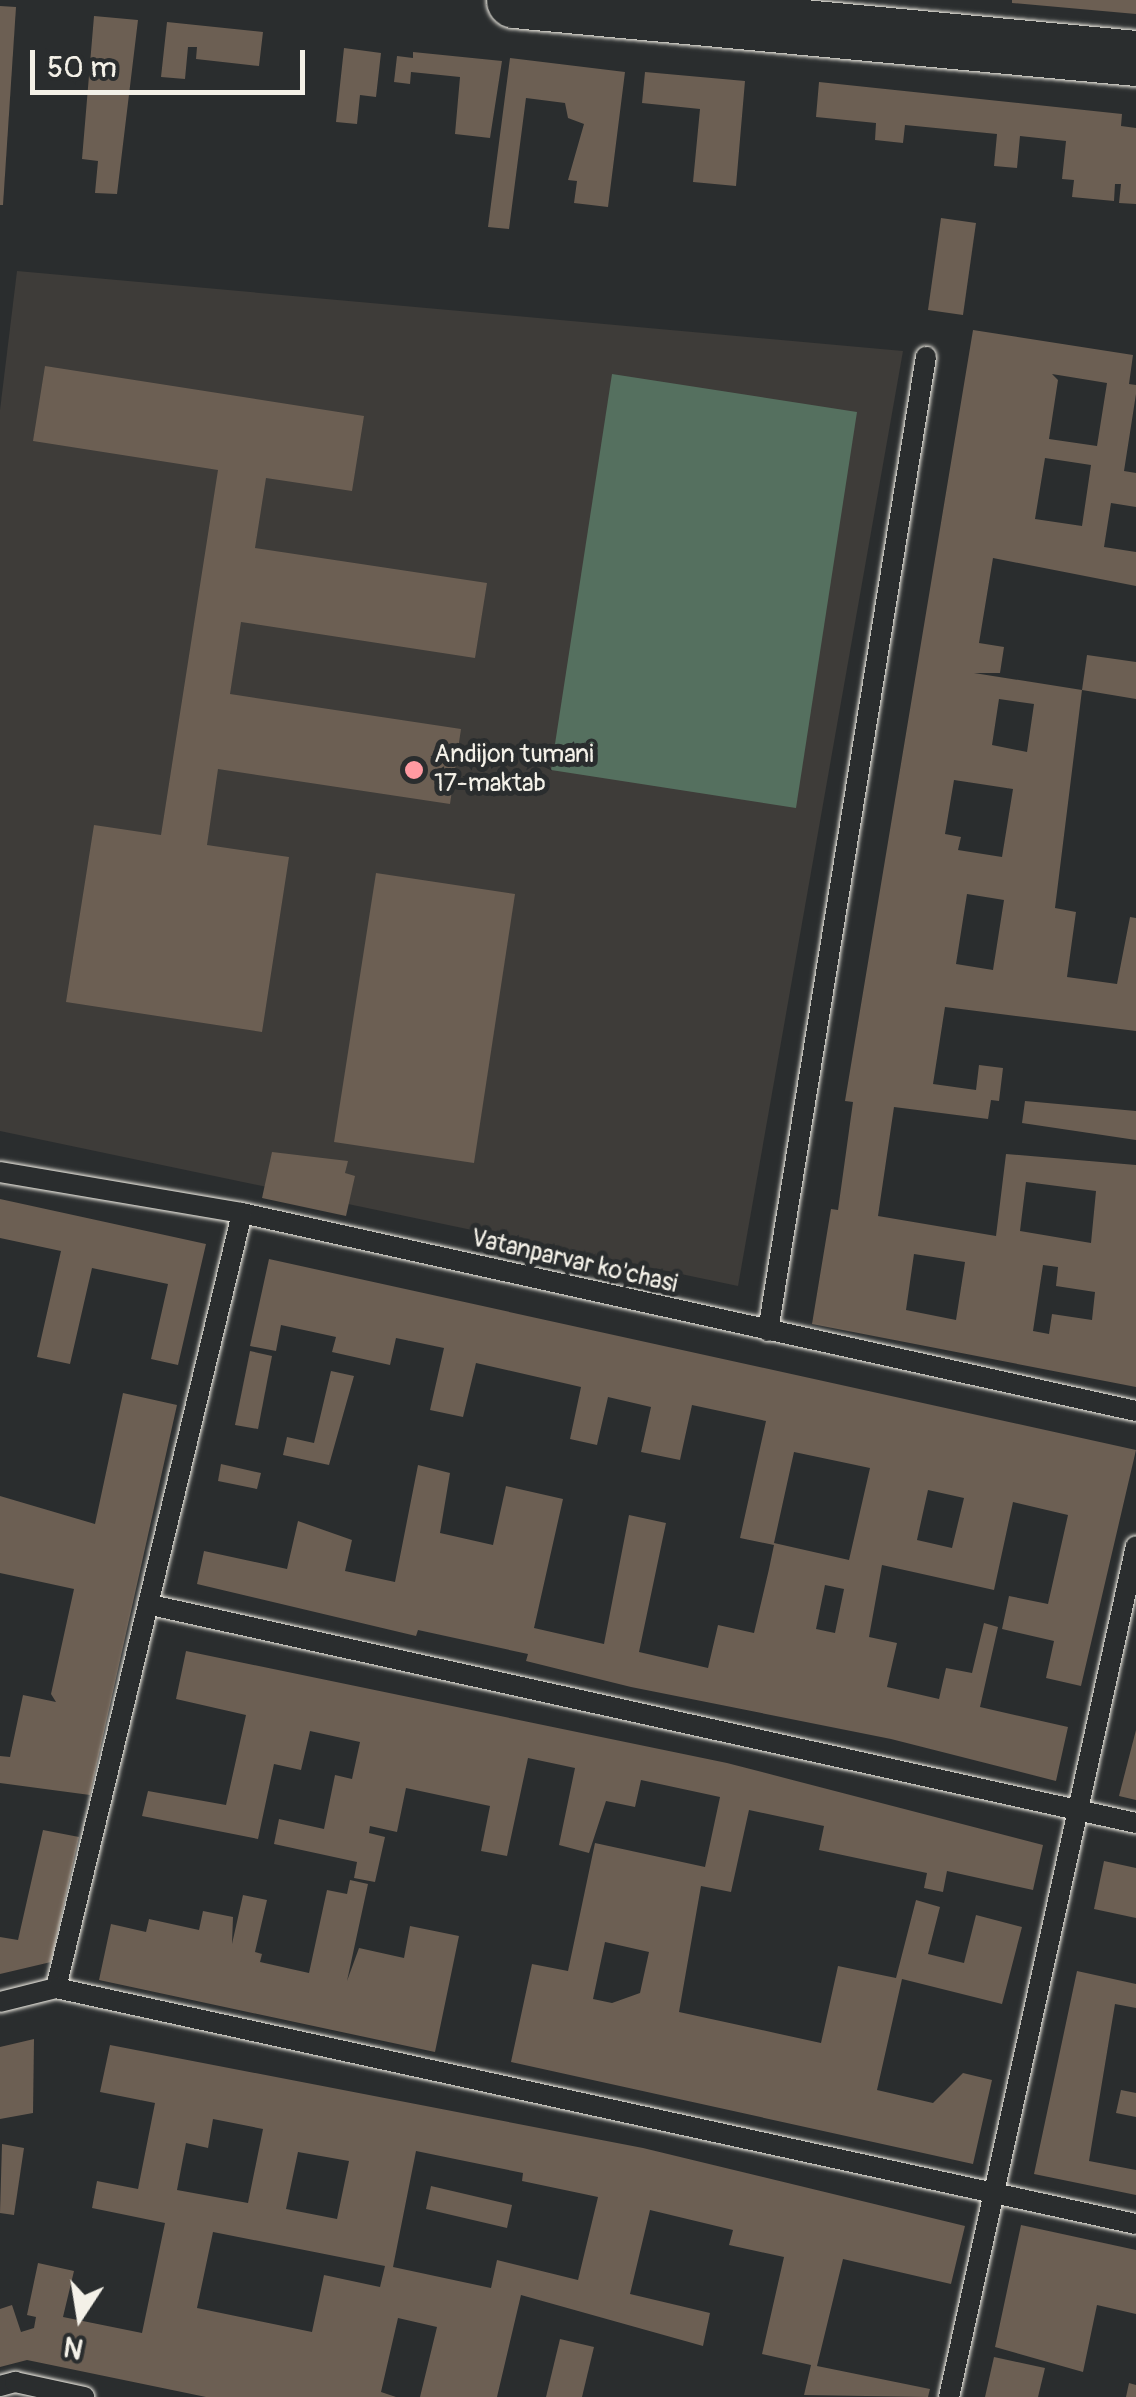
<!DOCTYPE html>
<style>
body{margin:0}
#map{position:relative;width:1136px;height:2397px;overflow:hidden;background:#2a2d2e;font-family:Pangolin,sans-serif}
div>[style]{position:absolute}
.built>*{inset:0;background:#3e3c39}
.green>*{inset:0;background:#55705f}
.building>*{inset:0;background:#6c5f53}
.roads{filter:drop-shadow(0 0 2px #f4f1e8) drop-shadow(0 0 2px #f4f1e8)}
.lane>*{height:20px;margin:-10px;padding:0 10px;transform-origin:10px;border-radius:10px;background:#2a2d2e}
.secondary>*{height:55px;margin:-27.5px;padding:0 27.5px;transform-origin:27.5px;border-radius:27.5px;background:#2a2d2e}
.dots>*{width:28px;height:28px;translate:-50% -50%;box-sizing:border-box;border:5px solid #2a2d2e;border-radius:50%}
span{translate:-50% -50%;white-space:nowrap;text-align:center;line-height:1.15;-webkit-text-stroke:10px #2a2d2e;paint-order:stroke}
.poi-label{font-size:25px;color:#f4f1e8}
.left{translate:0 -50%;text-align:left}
.street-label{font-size:25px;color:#f4f1e8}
.north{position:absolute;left:30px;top:2267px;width:100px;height:100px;-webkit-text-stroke:8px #2a2d2e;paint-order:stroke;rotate:192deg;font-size:28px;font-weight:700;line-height:40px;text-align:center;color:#f4f1e8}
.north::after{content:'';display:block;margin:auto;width:35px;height:45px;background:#f4f1e8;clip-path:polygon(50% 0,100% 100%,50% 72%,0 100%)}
.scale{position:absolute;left:30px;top:50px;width:275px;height:45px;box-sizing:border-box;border:5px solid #f4f1e8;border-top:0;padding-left:12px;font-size:30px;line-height:35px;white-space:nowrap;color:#f4f1e8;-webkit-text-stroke:8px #2a2d2e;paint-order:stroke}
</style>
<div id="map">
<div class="built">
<div style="clip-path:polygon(17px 271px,903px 351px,738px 1286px,0 1131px,0 410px)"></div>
</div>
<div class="green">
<div style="clip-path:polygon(612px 374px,857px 412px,796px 808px,551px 770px)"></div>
</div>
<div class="building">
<div style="clip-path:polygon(1012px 0,1136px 0,1136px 14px,1012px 3px)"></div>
<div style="clip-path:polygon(0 6px,16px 7px,3px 205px,0 205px)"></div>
<div style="clip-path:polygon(94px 16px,138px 20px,117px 194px,95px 193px,98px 161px,82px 159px)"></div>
<div style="clip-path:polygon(167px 22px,263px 32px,259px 66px,196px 59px,197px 47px,188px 47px,185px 79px,161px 77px)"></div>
<div style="clip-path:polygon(344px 48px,381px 53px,376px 97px,360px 95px,357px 124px,336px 122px)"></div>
<div style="clip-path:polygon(413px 52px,502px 61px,490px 138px,455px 134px,460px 77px,411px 72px,410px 84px,394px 82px,397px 56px,413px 58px)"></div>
<div style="clip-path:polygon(510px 58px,625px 72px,608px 207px,574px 203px,577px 181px,568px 180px,584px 124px,568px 118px,565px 103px,526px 98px,509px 229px,488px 227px)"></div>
<div style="clip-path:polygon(645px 72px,745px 81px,736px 186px,693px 182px,700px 109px,642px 103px)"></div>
<div style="clip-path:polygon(819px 82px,1122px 114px,1121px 126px,1136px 128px,1136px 204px,1119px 203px,1121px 184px,1115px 184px,1114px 201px,1072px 197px,1074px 180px,1062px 179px,1066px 141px,1020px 136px,1017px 168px,994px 166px,997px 134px,905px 125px,903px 143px,875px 140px,876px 123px,816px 117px)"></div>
<div style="clip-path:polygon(941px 218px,976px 223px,963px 315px,928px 310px)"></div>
<div style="clip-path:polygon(evenodd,973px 330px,1133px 355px,1129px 384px,1136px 385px,1136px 394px,1124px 471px,1136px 473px,1136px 507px,1111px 503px,1104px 547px,1136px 552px,1136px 586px,993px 558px,979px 643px,1004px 647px,1000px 673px,974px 673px,1082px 690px,1055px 908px,1076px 912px,1067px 977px,1117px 984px,1130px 917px,1136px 918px,1136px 1031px,945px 1007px,933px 1084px,976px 1090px,979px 1065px,1003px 1068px,999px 1101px,991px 1100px,988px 1119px,894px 1107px,878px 1216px,996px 1236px,1006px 1154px,1136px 1165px,1136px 1387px,812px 1324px,831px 1209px,838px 1210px,853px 1102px,845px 1101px,973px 330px,1052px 374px,1107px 383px,1097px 446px,1049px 439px,1058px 380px,1052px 374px,973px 330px,1045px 458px,1091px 465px,1082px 526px,1035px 519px,1045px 458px,973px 330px,999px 699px,1034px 704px,1027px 752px,992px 745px,999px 699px,973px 330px,954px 780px,1013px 789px,1002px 857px,958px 850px,961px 837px,945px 834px,954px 780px,973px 330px,967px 894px,1004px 900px,993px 970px,956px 964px,967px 894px,973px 330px,1026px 1182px,1096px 1191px,1091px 1243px,1020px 1231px,1026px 1182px,973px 330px,914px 1254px,965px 1262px,956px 1320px,906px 1310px,914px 1254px,973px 330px,1043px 1265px,1058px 1267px,1056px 1286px,1095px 1292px,1092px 1320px,1052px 1314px,1049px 1334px,1033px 1331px,1043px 1265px)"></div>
<div style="clip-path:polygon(45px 366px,364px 416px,352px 491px,266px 478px,255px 548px,487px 583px,475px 658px,241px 622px,230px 694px,461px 729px,450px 804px,218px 769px,207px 845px,289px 857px,262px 1032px,66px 1002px,94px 825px,161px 835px,218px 470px,33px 441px)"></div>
<div style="clip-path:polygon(1087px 655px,1136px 662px,1136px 699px,1082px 690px)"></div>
<div style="clip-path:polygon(376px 873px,515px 894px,474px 1163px,334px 1142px)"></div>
<div style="clip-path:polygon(1025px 1101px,1136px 1111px,1136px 1140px,1022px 1123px)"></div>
<div style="clip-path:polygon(272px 1152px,348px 1161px,345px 1173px,355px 1176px,346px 1216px,262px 1198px)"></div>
<div style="clip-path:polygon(0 1199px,206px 1244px,178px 1365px,151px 1359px,168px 1284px,92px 1268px,70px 1364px,37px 1357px,61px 1251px,0 1238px)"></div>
<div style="clip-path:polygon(evenodd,269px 1259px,1136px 1450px,1081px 1686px,1046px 1678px,1054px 1641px,1002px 1629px,1009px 1596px,1048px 1604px,1068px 1515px,1013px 1502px,994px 1590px,882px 1565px,869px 1637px,897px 1643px,887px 1687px,939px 1699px,946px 1668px,972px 1673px,984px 1623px,998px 1627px,980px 1707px,1068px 1727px,1056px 1781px,891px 1739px,631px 1687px,526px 1661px,528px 1654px,418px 1630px,416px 1636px,197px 1584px,204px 1551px,287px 1569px,298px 1521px,352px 1540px,345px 1571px,395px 1582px,418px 1465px,450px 1473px,440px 1533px,493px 1545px,506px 1486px,563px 1499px,534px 1628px,604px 1644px,629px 1515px,666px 1523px,639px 1652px,708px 1668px,718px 1625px,754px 1633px,769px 1569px,774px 1545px,740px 1538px,766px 1421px,692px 1405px,680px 1460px,641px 1452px,651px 1407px,608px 1397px,597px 1445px,570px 1439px,581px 1387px,476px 1363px,463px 1417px,430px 1410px,444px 1348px,396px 1338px,390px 1365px,332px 1352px,336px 1337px,281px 1325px,276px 1351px,250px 1346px,269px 1259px,794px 1452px,870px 1468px,849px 1560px,774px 1543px,794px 1452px,269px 1259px,928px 1490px,964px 1498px,952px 1548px,917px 1540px,928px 1490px,269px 1259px,825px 1585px,844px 1589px,835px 1633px,816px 1629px,825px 1585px)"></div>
<div style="clip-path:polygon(250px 1351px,272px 1356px,258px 1429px,235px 1425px)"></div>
<div style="clip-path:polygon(331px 1371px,354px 1376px,329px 1465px,283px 1455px,287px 1437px,314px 1443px)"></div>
<div style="clip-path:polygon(123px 1393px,177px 1405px,90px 1795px,0 1783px,0 1756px,10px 1757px,23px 1695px,56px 1702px,51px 1694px,74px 1589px,0 1573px,0 1496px,95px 1524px)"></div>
<div style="clip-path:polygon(221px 1464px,261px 1473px,257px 1489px,218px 1481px)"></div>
<div style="clip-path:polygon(evenodd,186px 1651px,727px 1763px,1043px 1845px,1033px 1890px,947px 1871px,943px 1892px,924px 1888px,927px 1873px,819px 1850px,824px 1826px,749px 1810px,731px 1892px,701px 1886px,679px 2012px,821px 2043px,838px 1966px,896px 1978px,916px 1900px,940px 1907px,928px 1954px,964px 1963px,976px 1915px,1022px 1927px,1002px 2004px,902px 1979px,877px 2090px,933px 2103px,963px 2073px,992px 2080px,973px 2164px,511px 2062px,532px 1964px,568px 1971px,595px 1843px,705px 1867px,720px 1797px,641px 1780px,635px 1807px,606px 1801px,589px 1853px,559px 1845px,575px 1768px,528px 1758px,507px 1856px,481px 1851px,490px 1806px,406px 1788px,397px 1832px,370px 1826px,369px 1833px,385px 1837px,375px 1882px,354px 1878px,357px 1862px,274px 1844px,279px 1819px,324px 1829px,335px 1775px,352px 1779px,360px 1742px,310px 1731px,301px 1770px,274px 1764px,258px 1839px,142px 1816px,148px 1791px,226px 1805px,246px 1715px,176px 1699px,186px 1651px,605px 1942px,649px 1952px,640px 1993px,612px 2003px,593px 1999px,605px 1942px)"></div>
<div style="clip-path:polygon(1136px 1730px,1136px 1800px,1119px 1796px)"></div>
<div style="clip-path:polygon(43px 1830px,79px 1837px,51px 1962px,0 1974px,0 1937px,18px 1940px)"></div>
<div style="clip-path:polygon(1104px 1861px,1136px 1868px,1136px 1918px,1094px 1909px)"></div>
<div style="clip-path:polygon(350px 1880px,368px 1884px,347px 1981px,359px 1948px,404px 1958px,410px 1926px,459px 1936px,435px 2052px,99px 1980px,111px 1924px,146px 1932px,149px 1919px,199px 1930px,203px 1911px,233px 1917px,232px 1944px,243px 1895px,267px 1900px,255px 1952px,262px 1954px,260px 1962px,309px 1973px,327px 1890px,347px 1894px)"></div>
<div style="clip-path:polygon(1077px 1971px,1136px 1984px,1136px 2008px,1115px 2004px,1089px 2161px,1136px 2170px,1136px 2195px,1034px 2174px)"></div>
<div style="clip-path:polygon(34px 2039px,33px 2113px,0 2119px,0 2047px)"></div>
<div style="clip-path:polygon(evenodd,110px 2045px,643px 2148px,965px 2226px,951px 2284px,843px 2259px,817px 2366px,930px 2389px,928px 2397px,804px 2395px,811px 2365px,762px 2354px,784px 2257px,729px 2245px,733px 2230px,650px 2210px,630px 2294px,710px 2313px,703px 2346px,521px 2295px,497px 2397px,420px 2397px,437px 2327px,398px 2318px,381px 2392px,396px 2397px,206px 2397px,27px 2360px,0 2367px,0 2309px,12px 2305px,21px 2332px,34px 2328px,36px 2317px,27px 2315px,38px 2263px,74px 2271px,63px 2317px,142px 2333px,165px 2223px,92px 2208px,97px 2181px,138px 2189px,155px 2103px,100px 2092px,110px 2045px,213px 2119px,263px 2129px,248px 2203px,177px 2190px,186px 2143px,208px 2148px,213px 2119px,110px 2045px,416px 2151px,523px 2173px,522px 2181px,598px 2197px,578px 2280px,497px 2260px,491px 2288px,393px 2267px,416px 2151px,110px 2045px,298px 2152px,349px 2161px,337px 2219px,286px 2209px,298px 2152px,110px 2045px,213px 2232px,385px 2266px,380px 2287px,324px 2275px,312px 2332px,197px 2308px,213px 2232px)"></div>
<div style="clip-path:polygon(1121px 2090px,1136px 2093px,1136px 2117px,1116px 2113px)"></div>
<div style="clip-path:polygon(2px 2144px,24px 2148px,14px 2215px,0 2213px)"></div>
<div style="clip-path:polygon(431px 2186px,512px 2205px,507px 2228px,426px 2209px)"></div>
<div style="clip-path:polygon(1021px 2225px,1136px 2250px,1136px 2314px,1097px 2305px,1083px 2372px,995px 2347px)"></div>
<div style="clip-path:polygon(560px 2339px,594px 2347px,582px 2397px,546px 2397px)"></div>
<div style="clip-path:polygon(994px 2357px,1045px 2368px,1038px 2397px,985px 2397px)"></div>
<div style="clip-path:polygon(1129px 2383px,1136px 2385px,1136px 2397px,1126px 2397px)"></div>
</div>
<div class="roads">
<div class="lane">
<div style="left:0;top:1172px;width:245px;rotate:9.6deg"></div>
<div style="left:242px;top:1213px;width:916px;rotate:12.49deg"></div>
<div style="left:768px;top:1331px;width:987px;rotate:-80.79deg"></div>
<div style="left:151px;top:1605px;width:1009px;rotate:12.48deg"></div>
<div style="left:56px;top:1988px;width:797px;rotate:-76.5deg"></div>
<div style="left:0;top:2002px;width:58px;rotate:-14deg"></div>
<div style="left:56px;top:1988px;width:1105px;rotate:12.33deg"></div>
<div style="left:0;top:2386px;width:16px;rotate:-15deg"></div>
<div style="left:15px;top:2382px;width:71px;rotate:12.3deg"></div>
<div style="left:949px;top:2397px;width:871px;rotate:-77.61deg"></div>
</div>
<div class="secondary">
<div style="left:514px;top:0;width:625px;rotate:5.33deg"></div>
</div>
</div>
<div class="dots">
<div style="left:414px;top:770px;background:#ff9aa2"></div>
</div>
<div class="poi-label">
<span class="left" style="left:434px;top:770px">Andijon tumani<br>17-maktab</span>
</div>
<div class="street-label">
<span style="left:574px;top:1262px;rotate:13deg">Vatanparvar ko'chasi</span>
</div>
<div class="north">N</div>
<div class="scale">50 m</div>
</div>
